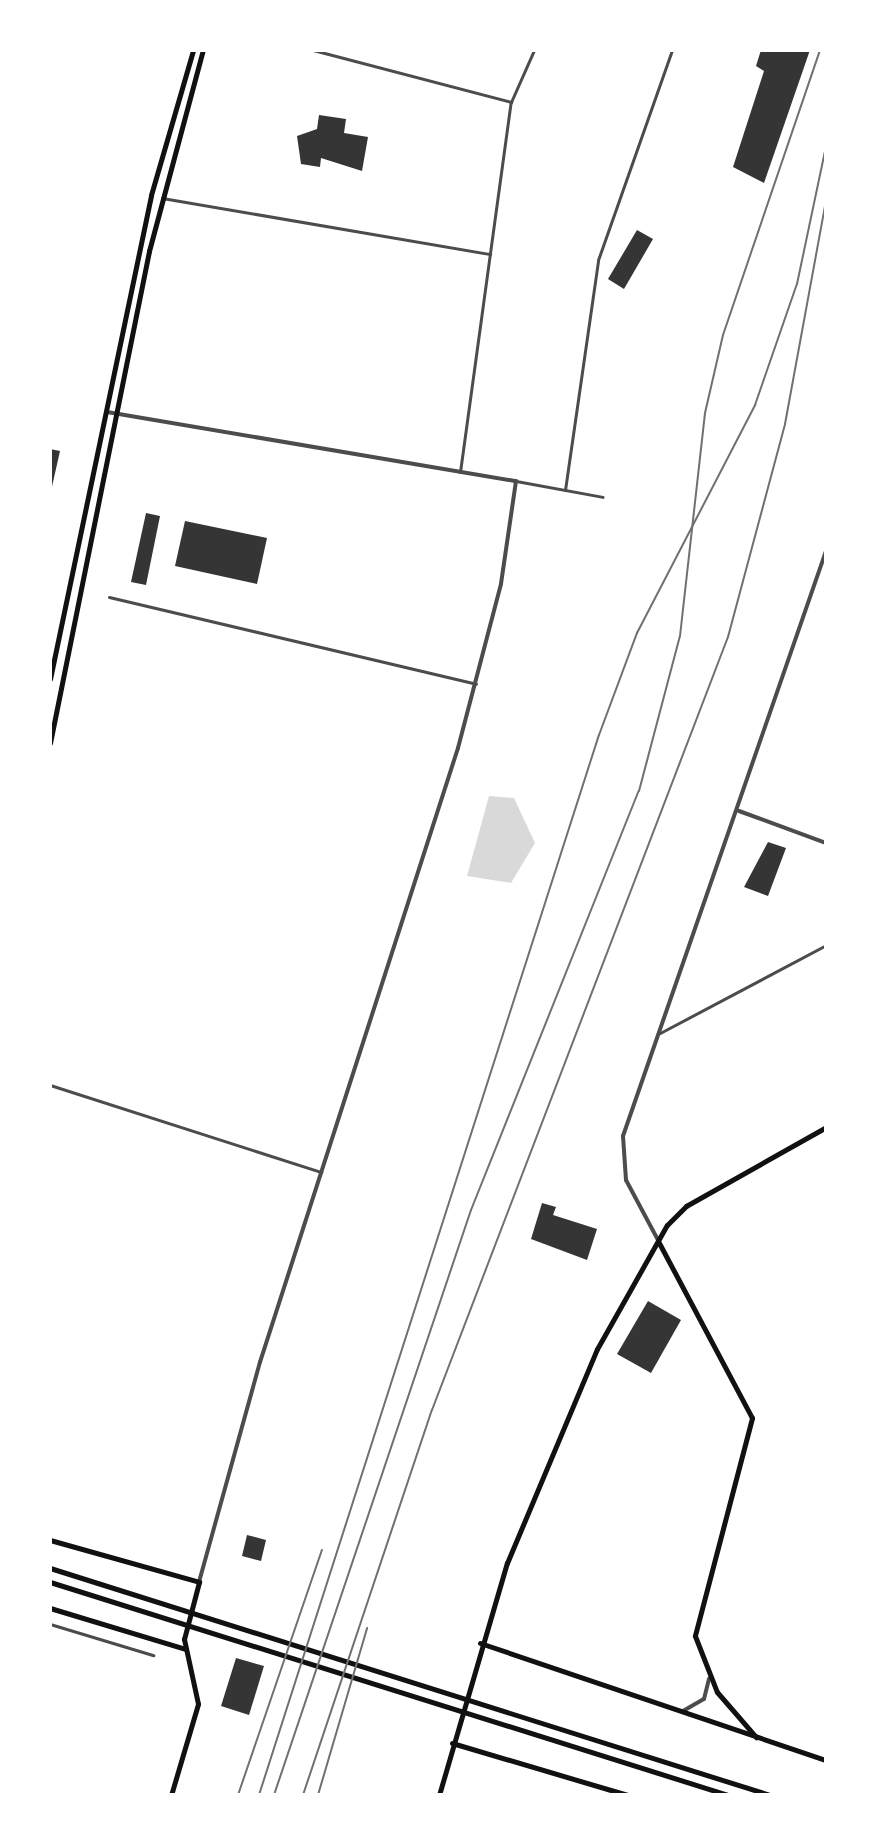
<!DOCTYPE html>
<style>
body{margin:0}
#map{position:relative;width:876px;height:1845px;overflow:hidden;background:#fff;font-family:"Sofia Sans Condensed",sans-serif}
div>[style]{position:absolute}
.water>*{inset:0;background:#d9d9d9}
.building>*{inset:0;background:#353535}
.minor>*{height:3px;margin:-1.5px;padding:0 1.5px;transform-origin:1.5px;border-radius:1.5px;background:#4c4c4c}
.tertiary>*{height:4px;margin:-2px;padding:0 2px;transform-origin:2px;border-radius:2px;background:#4c4c4c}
.secondary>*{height:5px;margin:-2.5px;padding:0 2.5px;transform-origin:2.5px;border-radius:2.5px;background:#111}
.primary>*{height:5px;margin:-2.5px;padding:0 2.5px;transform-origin:2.5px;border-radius:2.5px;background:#111}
.rail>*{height:2px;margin:-1px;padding:0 1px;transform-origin:1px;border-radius:1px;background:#707070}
span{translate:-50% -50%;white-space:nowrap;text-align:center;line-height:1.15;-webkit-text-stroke:6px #fff;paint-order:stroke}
.frame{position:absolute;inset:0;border:52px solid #fff;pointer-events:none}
</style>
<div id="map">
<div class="water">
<div style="clip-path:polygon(489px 796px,514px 798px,535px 843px,511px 883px,467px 876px)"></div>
</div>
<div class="building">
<div style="clip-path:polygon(761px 50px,810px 50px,764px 183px,733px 167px,764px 71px,756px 66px)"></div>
<div style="clip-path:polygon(319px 115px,346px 119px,344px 133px,368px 137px,362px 171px,321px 158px,320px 167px,301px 164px,297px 136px,317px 129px)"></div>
<div style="clip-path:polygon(637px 230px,653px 239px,624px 289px,608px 279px)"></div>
<div style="clip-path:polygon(50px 449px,60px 451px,51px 491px,50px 491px)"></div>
<div style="clip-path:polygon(146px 513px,160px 516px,146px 585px,131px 582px)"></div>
<div style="clip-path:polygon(185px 521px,267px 538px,257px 584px,175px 566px)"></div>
<div style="clip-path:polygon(768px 842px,786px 848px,768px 896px,744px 887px)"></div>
<div style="clip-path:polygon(542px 1203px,556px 1207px,553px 1215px,597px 1229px,587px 1260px,531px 1239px)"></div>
<div style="clip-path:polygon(648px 1301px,681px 1320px,651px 1373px,617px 1354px)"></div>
<div style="clip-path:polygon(247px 1535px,266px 1540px,261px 1561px,242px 1556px)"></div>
<div style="clip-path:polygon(236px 1658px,264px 1666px,249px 1715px,221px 1706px)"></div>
</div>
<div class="minor">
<div style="left:313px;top:50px;width:205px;rotate:14.7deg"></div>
<div style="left:162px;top:198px;width:333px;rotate:9.7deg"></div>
<div style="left:460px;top:472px;width:373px;rotate:-82.2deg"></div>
<div style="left:511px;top:102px;width:57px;rotate:-66.1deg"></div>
<div style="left:516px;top:481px;width:88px;rotate:10.4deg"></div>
<div style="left:565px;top:490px;width:232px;rotate:-81.8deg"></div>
<div style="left:598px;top:260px;width:223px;rotate:-70.6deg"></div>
<div style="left:109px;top:597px;width:377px;rotate:13.3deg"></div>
<div style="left:660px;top:1033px;width:188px;rotate:-27.9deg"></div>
<div style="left:50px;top:1085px;width:285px;rotate:17.8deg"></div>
<div style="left:50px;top:1624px;width:108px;rotate:16.8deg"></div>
</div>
<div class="tertiary">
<div style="left:107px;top:412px;width:415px;rotate:9.6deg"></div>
<div style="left:516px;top:481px;width:104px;rotate:98.3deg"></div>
<div style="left:501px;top:584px;width:170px;rotate:104.7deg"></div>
<div style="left:458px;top:748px;width:645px;rotate:107.87deg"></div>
<div style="left:260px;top:1362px;width:228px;rotate:105.5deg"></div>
<div style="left:739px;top:811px;width:93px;rotate:20.2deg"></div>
<div style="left:658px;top:1240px;width:68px;rotate:-118.1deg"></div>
<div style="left:626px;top:1180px;width:44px;rotate:-93.9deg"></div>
<div style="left:623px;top:1136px;width:619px;rotate:-70.86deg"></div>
<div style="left:683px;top:1711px;width:24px;rotate:-30deg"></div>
<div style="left:704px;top:1699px;width:21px;rotate:-76deg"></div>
</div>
<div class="secondary">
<div style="left:658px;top:1241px;width:200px;rotate:62deg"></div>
<div style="left:752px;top:1418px;width:225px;rotate:104.7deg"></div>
<div style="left:695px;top:1636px;width:60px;rotate:68.6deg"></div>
<div style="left:717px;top:1692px;width:60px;rotate:49.1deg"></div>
<div style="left:50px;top:1540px;width:155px;rotate:15.7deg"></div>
<div style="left:199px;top:1582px;width:59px;rotate:104.7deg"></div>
<div style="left:184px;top:1639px;width:66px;rotate:77.8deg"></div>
<div style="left:198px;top:1704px;width:95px;rotate:106.5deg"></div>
<div style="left:50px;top:1568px;width:755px;rotate:17.5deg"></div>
<div style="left:50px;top:1582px;width:711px;rotate:17.44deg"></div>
<div style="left:50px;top:1608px;width:142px;rotate:16.8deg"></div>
<div style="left:480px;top:1643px;width:365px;rotate:18.7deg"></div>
<div style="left:452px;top:1743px;width:184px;rotate:16.5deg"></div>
<div style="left:439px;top:1795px;width:242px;rotate:-73.7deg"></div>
<div style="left:507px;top:1563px;width:232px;rotate:-67.2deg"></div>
<div style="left:597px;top:1349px;width:142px;rotate:-60.6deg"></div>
<div style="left:667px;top:1225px;width:27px;rotate:-45deg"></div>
<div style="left:686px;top:1206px;width:161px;rotate:-29.4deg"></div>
</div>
<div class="primary">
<div style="left:50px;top:679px;width:494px;rotate:-78.2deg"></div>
<div style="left:151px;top:195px;width:151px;rotate:-73.8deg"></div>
<div style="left:50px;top:743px;width:502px;rotate:-78.62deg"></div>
<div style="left:149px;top:251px;width:208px;rotate:-75deg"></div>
</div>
<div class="rail">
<div style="left:238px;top:1795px;width:259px;rotate:-71.1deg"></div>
<div style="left:259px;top:1795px;width:1113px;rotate:-72.22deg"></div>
<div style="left:599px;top:735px;width:109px;rotate:-69.6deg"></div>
<div style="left:637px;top:633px;width:257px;rotate:-62.6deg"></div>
<div style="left:755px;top:405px;width:128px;rotate:-70.9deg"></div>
<div style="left:797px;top:284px;width:141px;rotate:-78.1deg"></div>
<div style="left:274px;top:1795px;width:617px;rotate:-71.39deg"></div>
<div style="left:471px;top:1210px;width:451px;rotate:-68.2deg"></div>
<div style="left:639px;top:791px;width:160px;rotate:-75.2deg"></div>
<div style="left:680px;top:636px;width:224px;rotate:-83.6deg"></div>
<div style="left:705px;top:413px;width:80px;rotate:-77deg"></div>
<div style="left:723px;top:335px;width:301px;rotate:-71.2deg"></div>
<div style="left:303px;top:1795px;width:406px;rotate:-71.5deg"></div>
<div style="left:432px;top:1410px;width:828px;rotate:-69.05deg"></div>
<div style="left:728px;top:637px;width:220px;rotate:-75deg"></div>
<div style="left:785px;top:424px;width:222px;rotate:-79.6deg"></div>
<div style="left:318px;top:1795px;width:174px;rotate:-73.6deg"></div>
</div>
<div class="frame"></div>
</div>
